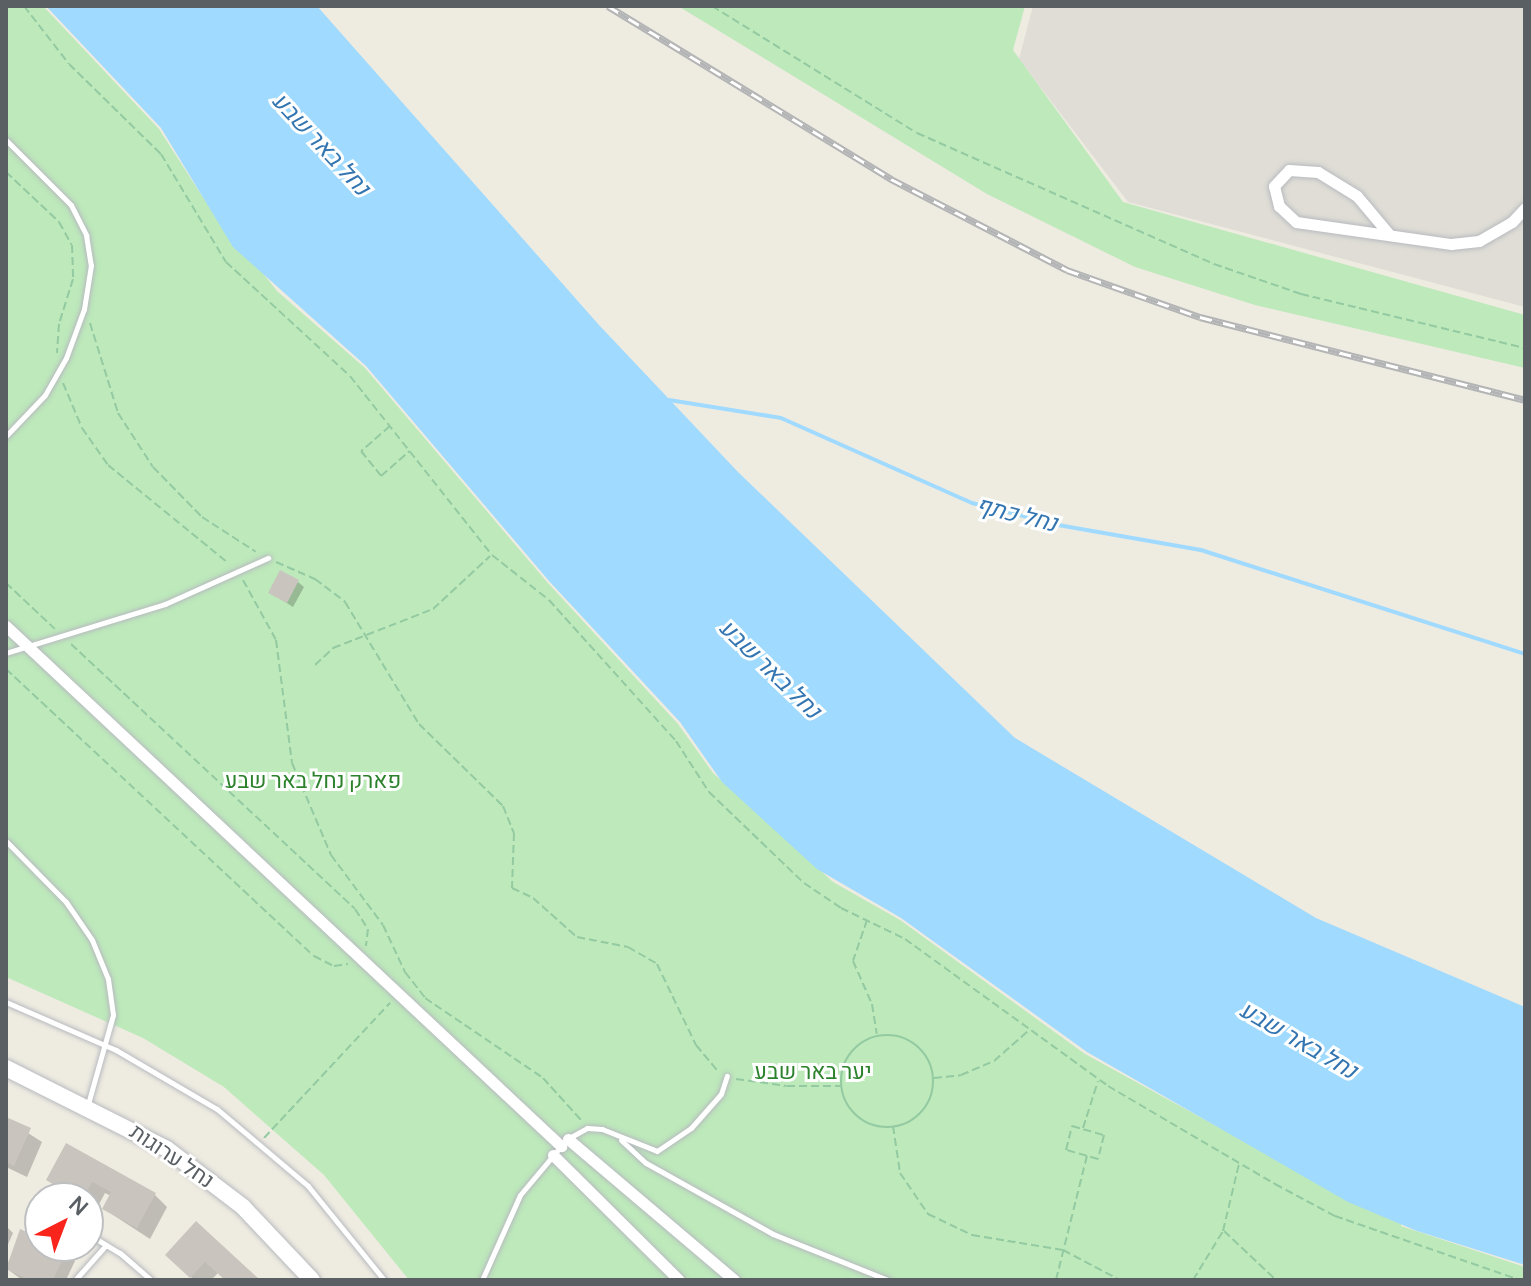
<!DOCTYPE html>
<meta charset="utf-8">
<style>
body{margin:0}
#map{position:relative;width:1531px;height:1286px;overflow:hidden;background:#eeebe1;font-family:Manrope,Heebo,sans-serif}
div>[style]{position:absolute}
.industrial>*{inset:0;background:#dfddd6}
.green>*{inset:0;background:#bde9bb}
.water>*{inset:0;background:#a1daff}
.shadow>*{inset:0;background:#0003}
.stream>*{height:4px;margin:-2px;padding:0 2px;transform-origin:2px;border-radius:2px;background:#a1daff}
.building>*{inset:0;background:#c9c5be}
.path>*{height:2px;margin-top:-1px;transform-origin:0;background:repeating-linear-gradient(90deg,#94caa1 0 8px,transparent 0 12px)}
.path>.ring{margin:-1px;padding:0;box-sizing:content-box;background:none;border:2px solid #94caa1;border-radius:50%}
.roads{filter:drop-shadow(0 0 2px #b7babf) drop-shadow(0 0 2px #b7babf)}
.lane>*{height:5px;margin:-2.5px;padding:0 2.5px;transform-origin:2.5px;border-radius:2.5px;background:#fff}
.street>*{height:11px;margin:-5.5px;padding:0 5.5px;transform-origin:5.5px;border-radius:5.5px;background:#fff}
.secondary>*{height:16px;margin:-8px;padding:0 8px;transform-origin:8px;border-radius:8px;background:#fff}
.rail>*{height:7px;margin-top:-3.5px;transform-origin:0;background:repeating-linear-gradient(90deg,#fff 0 12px,#b3b4b5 0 24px);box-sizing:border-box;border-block:2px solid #b3b4b5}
span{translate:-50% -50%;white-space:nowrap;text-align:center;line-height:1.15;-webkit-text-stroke:6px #fff;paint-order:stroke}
.park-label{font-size:22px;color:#2c822c}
.street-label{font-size:22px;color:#5a5f64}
.water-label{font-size:24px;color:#3375b1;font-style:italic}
.frame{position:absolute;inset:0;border:8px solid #5a5f64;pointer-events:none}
.north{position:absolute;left:24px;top:1182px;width:80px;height:80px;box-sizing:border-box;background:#fff;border:2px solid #bdbfc1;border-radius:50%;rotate:42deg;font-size:22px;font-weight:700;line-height:32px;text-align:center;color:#5a5f64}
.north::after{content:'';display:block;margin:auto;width:28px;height:36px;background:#f9251d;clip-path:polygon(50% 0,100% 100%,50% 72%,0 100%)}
</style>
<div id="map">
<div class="industrial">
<div style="clip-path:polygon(1033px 6px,1525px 6px,1525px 307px,1128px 202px,1019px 59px)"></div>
</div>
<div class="green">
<div style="clip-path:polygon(6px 6px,43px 6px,159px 129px,204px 199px,277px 291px,365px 368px,547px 582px,678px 724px,713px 773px,833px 882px,900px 920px,1085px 1054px,1322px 1184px,1403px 1220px,1401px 1226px,1525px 1267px,1525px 1280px,409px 1280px,324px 1175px,224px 1087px,143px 1038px,6px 977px)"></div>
<div style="clip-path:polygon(678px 6px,1025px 6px,1013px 50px,1123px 202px,1525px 315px,1525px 368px,1255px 305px,1135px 267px,987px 194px)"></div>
</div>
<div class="water">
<div style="clip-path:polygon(46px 6px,317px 6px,599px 325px,738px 472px,1015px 738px,1316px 918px,1525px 1007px,1525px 1265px,1417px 1231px,1348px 1202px,1087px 1052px,901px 918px,817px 869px,722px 782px,680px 722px,549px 581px,366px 366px,233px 247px,161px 128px)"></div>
</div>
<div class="shadow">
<div style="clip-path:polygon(298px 582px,304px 587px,293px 607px,271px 593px)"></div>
<div style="clip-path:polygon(6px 1119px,42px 1142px,27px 1177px,6px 1167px)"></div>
<div style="clip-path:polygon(67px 1146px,155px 1195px,167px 1207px,150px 1239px,104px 1209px,111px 1196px,105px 1193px,95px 1212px,88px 1208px,88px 1198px,70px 1198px,48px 1180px)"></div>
<div style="clip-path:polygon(196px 1224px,257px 1280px,226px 1280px,218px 1273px,211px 1280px,194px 1280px,168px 1255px)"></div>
<div style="clip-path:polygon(6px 1226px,13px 1233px,6px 1249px)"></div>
<div style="clip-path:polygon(21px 1232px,75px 1261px,66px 1280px,22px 1280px,6px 1268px)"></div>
</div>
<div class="stream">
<div style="left:669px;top:400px;width:113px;rotate:9.1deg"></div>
<div style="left:781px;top:418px;width:209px;rotate:24deg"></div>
<div style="left:972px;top:503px;width:89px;rotate:14.3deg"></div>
<div style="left:1058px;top:525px;width:145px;rotate:9.9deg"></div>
<div style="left:1201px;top:550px;width:340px;rotate:17.8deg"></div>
</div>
<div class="building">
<div style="clip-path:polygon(280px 570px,299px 580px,287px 603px,268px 593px)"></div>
<div style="clip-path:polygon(6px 1117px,31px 1128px,14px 1166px,6px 1162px)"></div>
<div style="clip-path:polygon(66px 1143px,156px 1193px,137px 1228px,102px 1209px,111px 1192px,92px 1182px,84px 1198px,77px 1198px,46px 1180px)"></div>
<div style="clip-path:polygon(196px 1221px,260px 1280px,225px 1280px,205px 1262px,190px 1278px,165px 1255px)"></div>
<div style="clip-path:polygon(20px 1229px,40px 1238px,40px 1246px,67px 1250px,53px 1280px,29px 1280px,6px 1269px)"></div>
</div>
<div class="path">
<div style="left:24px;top:6px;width:73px;rotate:52.2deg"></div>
<div style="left:69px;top:64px;width:129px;rotate:44.4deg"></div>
<div style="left:161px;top:154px;width:126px;rotate:59deg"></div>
<div style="left:226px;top:262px;width:168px;rotate:42.6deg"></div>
<div style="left:350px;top:376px;width:228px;rotate:51.6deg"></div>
<div style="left:492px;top:555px;width:73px;rotate:38.3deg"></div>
<div style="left:549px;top:600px;width:190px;rotate:48deg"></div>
<div style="left:676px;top:741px;width:61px;rotate:57.1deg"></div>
<div style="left:709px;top:792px;width:132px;rotate:43.8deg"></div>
<div style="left:804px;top:883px;width:45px;rotate:34deg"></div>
<div style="left:841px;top:908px;width:71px;rotate:25.8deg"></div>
<div style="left:905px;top:939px;width:251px;rotate:35.9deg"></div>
<div style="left:1108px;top:1086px;width:194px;rotate:30.4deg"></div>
<div style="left:1275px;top:1184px;width:68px;rotate:28.1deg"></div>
<div style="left:1335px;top:1216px;width:196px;rotate:19.1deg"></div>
<div style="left:712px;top:6px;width:241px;rotate:31.8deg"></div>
<div style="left:917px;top:133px;width:325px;rotate:23.8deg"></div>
<div style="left:1214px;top:264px;width:92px;rotate:19deg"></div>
<div style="left:1301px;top:294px;width:230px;rotate:13.6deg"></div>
<div style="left:6px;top:172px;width:73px;rotate:43.3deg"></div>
<div style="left:59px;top:222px;width:26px;rotate:61deg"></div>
<div style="left:72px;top:245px;width:34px;rotate:88deg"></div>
<div style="left:73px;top:279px;width:47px;rotate:107.3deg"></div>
<div style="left:59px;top:324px;width:29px;rotate:94deg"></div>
<div style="left:90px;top:323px;width:94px;rotate:72.7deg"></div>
<div style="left:118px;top:413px;width:64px;rotate:57.1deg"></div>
<div style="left:153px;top:467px;width:70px;rotate:45.6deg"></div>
<div style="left:202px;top:517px;width:64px;rotate:32.9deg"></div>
<div style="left:63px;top:383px;width:49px;rotate:67.1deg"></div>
<div style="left:82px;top:428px;width:45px;rotate:54.9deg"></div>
<div style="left:108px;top:465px;width:155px;rotate:39.2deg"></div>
<div style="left:390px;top:426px;width:38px;rotate:139deg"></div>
<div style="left:361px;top:451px;width:32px;rotate:51deg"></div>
<div style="left:381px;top:476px;width:38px;rotate:-41deg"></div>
<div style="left:276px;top:562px;width:43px;rotate:23.6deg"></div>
<div style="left:315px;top:579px;width:38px;rotate:37deg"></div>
<div style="left:345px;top:602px;width:143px;rotate:58.8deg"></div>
<div style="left:419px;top:724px;width:117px;rotate:44.3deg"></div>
<div style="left:503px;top:806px;width:29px;rotate:68deg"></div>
<div style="left:514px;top:833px;width:55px;rotate:92.1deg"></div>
<div style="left:512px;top:888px;width:23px;rotate:25deg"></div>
<div style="left:533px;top:898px;width:59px;rotate:41.6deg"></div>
<div style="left:577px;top:937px;width:52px;rotate:11.1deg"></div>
<div style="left:628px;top:947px;width:34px;rotate:30deg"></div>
<div style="left:657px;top:964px;width:90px;rotate:64.3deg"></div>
<div style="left:696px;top:1045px;width:35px;rotate:50deg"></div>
<div style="left:243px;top:580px;width:68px;rotate:61.2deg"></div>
<div style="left:276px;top:640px;width:124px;rotate:82.6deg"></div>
<div style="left:292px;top:763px;width:100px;rotate:67deg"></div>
<div style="left:331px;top:855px;width:87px;rotate:53.4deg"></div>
<div style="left:383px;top:925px;width:52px;rotate:64.9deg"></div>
<div style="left:405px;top:972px;width:33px;rotate:52deg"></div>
<div style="left:425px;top:998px;width:143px;rotate:34.1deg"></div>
<div style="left:543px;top:1078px;width:57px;rotate:47.9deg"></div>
<div style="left:6px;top:583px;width:67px;rotate:43.2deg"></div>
<div style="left:71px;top:644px;width:388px;rotate:43deg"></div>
<div style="left:355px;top:909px;width:24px;rotate:57deg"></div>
<div style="left:368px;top:929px;width:17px;rotate:97deg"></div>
<div style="left:315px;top:665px;width:25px;rotate:-43deg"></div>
<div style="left:333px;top:648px;width:107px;rotate:-21.3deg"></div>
<div style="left:433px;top:609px;width:78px;rotate:-42.9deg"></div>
<div style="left:6px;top:669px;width:421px;rotate:43deg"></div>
<div style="left:314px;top:956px;width:22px;rotate:27deg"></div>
<div style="left:334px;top:966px;width:14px;rotate:-8deg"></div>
<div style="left:867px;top:920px;width:43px;rotate:108.9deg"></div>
<div style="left:853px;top:961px;width:47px;rotate:66.2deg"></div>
<div style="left:872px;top:1004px;width:30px;rotate:81deg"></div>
<div class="ring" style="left:841px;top:1035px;width:90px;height:90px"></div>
<div style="left:934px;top:1078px;width:27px;rotate:-6deg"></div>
<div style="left:961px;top:1075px;width:36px;rotate:-23deg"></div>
<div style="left:994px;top:1061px;width:45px;rotate:-41.4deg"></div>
<div style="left:736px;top:1079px;width:51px;rotate:7.8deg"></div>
<div style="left:787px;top:1086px;width:54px"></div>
<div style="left:893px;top:1126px;width:48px;rotate:81.5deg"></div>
<div style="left:900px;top:1173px;width:50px;rotate:55.7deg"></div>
<div style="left:928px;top:1214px;width:49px;rotate:25.5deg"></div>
<div style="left:972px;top:1235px;width:92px;rotate:9.4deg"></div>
<div style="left:1063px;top:1250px;width:64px;rotate:27.8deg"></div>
<div style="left:1072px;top:1126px;width:33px;rotate:16deg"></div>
<div style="left:1104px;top:1135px;width:25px;rotate:104deg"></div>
<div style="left:1098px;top:1159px;width:33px;rotate:-164deg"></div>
<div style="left:1066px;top:1150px;width:25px;rotate:-76deg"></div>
<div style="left:1083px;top:1128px;width:49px;rotate:-72.3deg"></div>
<div style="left:264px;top:1138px;width:185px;rotate:-47deg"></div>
<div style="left:1224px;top:1231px;width:71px;rotate:43.3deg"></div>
<div style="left:1056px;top:1280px;width:128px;rotate:-76deg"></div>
<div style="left:1193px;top:1280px;width:57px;rotate:-58.5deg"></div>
<div style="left:1223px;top:1231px;width:69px;rotate:-76.6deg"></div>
</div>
<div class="roads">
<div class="lane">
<div style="left:6px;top:140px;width:92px;rotate:45deg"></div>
<div style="left:71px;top:205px;width:34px;rotate:63deg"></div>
<div style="left:86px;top:235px;width:30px;rotate:81deg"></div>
<div style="left:91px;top:265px;width:45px;rotate:99deg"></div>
<div style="left:84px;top:309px;width:52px;rotate:110.2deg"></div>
<div style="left:66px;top:358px;width:43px;rotate:119.6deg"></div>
<div style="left:45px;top:395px;width:57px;rotate:133.6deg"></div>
<div style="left:6px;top:653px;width:166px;rotate:-17.1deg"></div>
<div style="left:165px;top:604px;width:113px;rotate:-24.1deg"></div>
<div style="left:6px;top:841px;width:86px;rotate:45.5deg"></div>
<div style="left:66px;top:902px;width:46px;rotate:55.6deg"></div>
<div style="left:92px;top:940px;width:42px;rotate:67.7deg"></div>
<div style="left:108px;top:979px;width:36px;rotate:82deg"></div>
<div style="left:113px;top:1015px;width:92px;rotate:105.7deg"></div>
<div style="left:6px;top:1002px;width:120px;rotate:23.6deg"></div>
<div style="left:116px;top:1050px;width:117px;rotate:30.3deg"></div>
<div style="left:217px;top:1109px;width:119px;rotate:40.2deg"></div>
<div style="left:308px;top:1186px;width:121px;rotate:51deg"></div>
<div style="left:569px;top:1138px;width:21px;rotate:-29deg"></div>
<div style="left:587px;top:1128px;width:15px;rotate:4deg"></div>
<div style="left:602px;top:1129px;width:59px;rotate:21.8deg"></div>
<div style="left:657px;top:1151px;width:41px;rotate:-34.1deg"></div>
<div style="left:691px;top:1128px;width:45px;rotate:-48.6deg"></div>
<div style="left:721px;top:1094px;width:19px;rotate:-72deg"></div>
<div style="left:621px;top:1140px;width:34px;rotate:43deg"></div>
<div style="left:646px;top:1163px;width:145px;rotate:29.2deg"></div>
<div style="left:773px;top:1234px;width:124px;rotate:21.8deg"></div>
<div style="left:88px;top:1234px;width:37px;rotate:31deg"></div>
<div style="left:120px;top:1253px;width:41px;rotate:41.1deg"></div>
<div style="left:75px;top:1280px;width:47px;rotate:-48.5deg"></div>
<div style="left:482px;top:1280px;width:93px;rotate:-65.9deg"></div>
<div style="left:520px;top:1195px;width:65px;rotate:-50deg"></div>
</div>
<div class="street">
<div style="left:1388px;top:233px;width:48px;rotate:-130deg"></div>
<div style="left:1357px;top:196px;width:46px;rotate:-148.4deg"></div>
<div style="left:1318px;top:172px;width:29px;rotate:-176deg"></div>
<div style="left:1289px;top:170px;width:22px;rotate:133deg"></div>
<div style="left:1274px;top:186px;width:21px;rotate:76deg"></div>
<div style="left:1279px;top:206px;width:23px;rotate:43deg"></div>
<div style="left:1296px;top:222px;width:157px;rotate:8.1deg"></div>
<div style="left:1451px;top:244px;width:28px;rotate:-6deg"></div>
<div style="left:1479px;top:241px;width:38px;rotate:-30deg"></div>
<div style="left:1512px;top:222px;width:19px;rotate:-47deg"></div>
<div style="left:6px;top:626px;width:761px;rotate:43.14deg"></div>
<div style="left:568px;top:1139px;width:218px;rotate:40.3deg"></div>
<div style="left:553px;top:1155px;width:177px;rotate:44.8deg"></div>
</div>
<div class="secondary">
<div style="left:6px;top:1068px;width:180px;rotate:26.7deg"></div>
<div style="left:167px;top:1149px;width:96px;rotate:37.3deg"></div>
<div style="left:243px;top:1207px;width:100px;rotate:46.6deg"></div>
</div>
</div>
<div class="rail">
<div style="left:608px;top:6px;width:332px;rotate:31.4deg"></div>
<div style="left:891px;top:179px;width:198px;rotate:27.3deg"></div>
<div style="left:1067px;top:270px;width:141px;rotate:19.5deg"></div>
<div style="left:1200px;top:317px;width:335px;rotate:14.3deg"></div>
</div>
<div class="park-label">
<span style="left:313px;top:781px">פארק נחל באר שבע</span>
<span style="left:813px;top:1072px">יער באר שבע</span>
</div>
<div class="street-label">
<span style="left:172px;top:1156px;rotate:34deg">נחל ערוגות</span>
</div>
<div class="water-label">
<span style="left:322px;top:143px;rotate:47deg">נחל באר שבע</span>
<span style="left:1017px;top:513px;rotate:14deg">נחל כתף</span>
<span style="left:771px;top:668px;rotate:44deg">נחל באר שבע</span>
<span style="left:1299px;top:1039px;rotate:30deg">נחל באר שבע</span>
</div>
<div class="frame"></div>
<div class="north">N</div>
</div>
